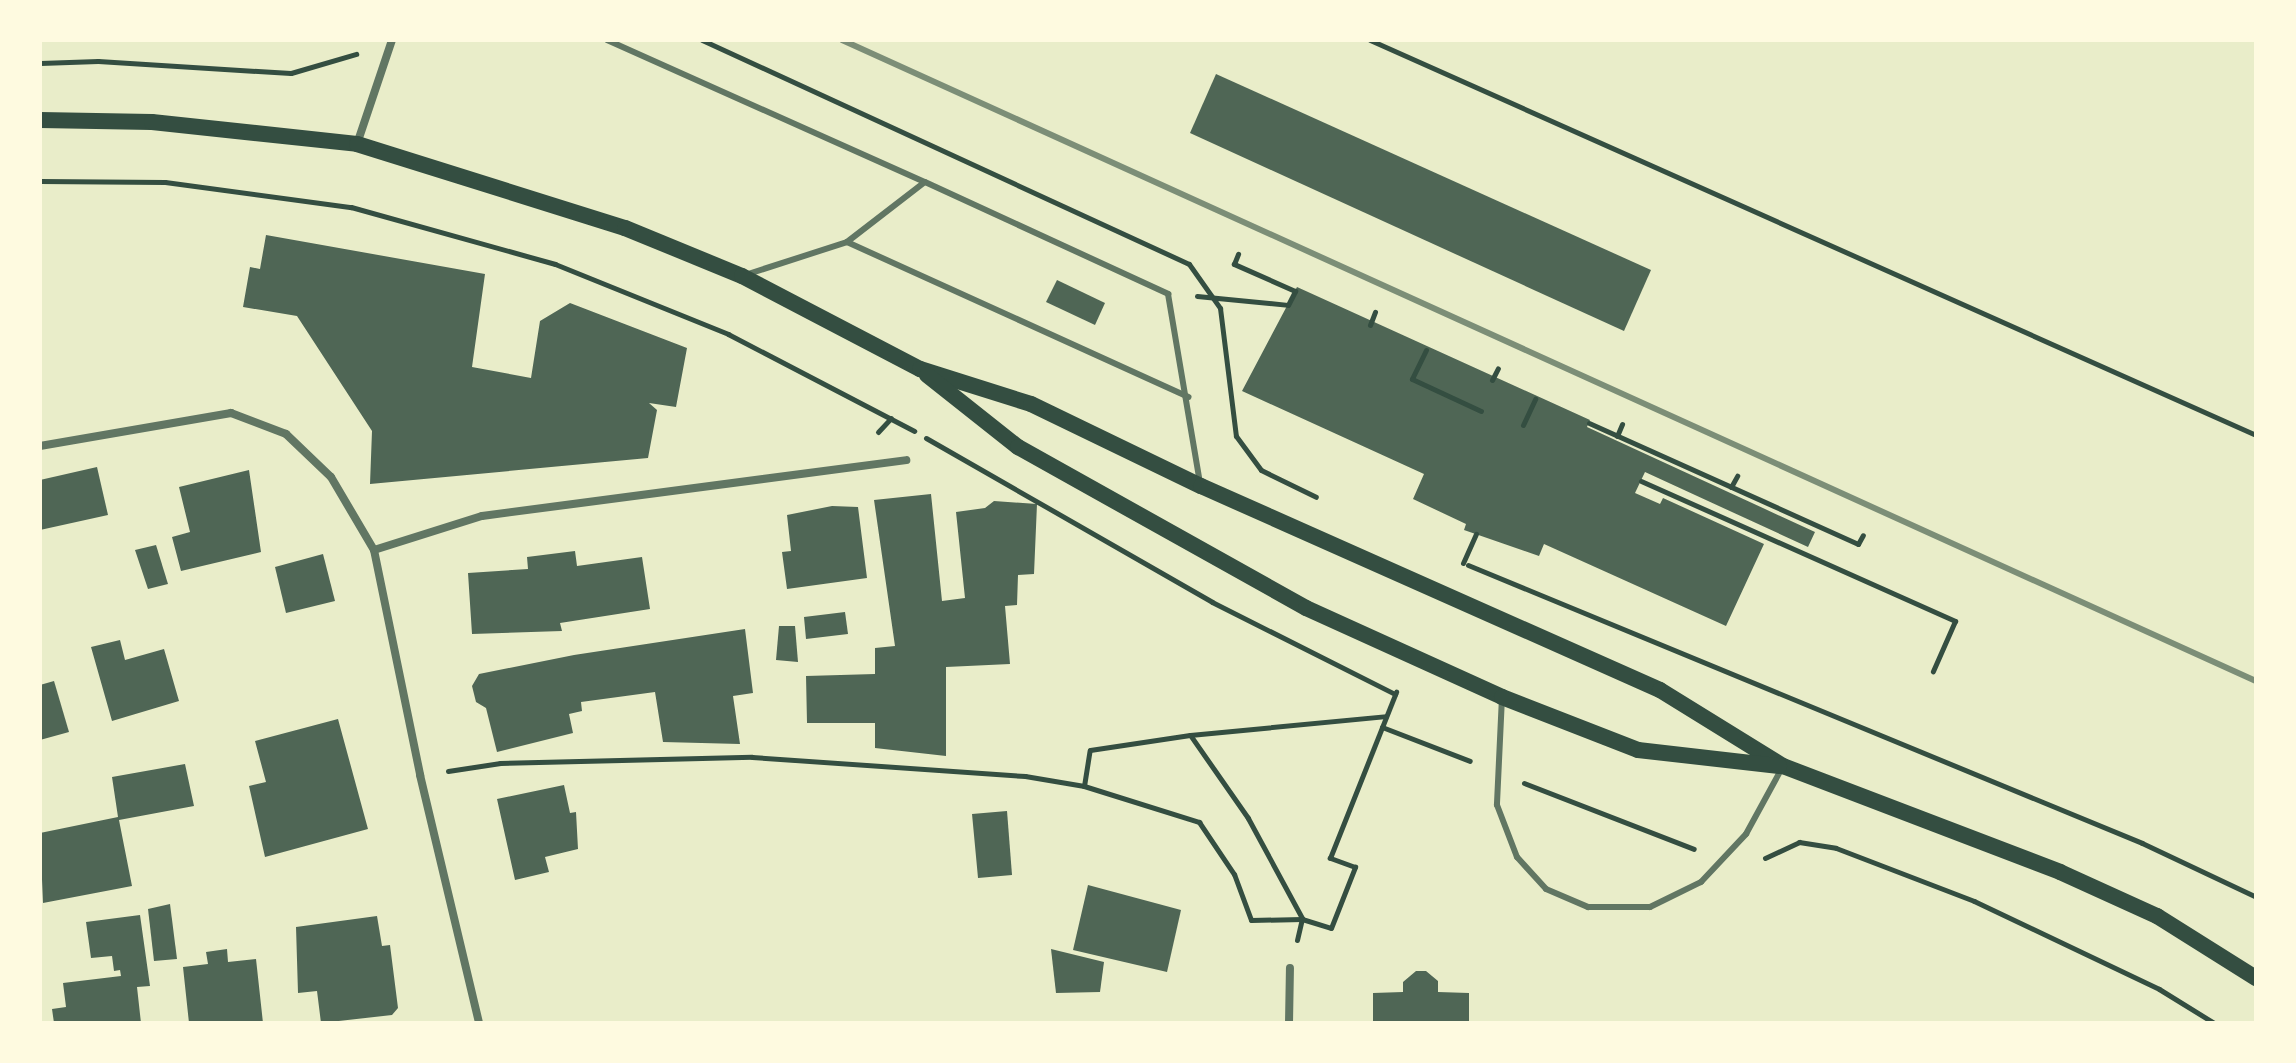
<!DOCTYPE html>
<style>
body{margin:0}
#map{position:relative;width:2296px;height:1063px;overflow:hidden;background:#e9edc9;font-family:Jost,sans-serif}
div>[style]{position:absolute}
.building>*{inset:0;background:#4f6655}
.path>*{height:5px;margin:-2.5px;padding:0 2.5px;transform-origin:2.5px;border-radius:2.5px;background:#344e41}
.service>*{height:6px;margin:-3px;padding:0 3px;transform-origin:3px;border-radius:3px;background:#617663}
.minor>*{height:8px;margin:-4px;padding:0 4px;transform-origin:4px;border-radius:4px;background:#617663}
.secondary>*{height:16px;margin:-8px;padding:0 8px;transform-origin:8px;border-radius:8px;background:#344e41}
.rail>*{height:6px;margin:-3px;padding:0 3px;transform-origin:3px;border-radius:3px;background:#7c8e77}
span{translate:-50% -50%;white-space:nowrap;text-align:center;line-height:1.15;-webkit-text-stroke:6px #fefae0;paint-order:stroke}
.frame{position:absolute;inset:0;border:42px solid #fefae0;pointer-events:none}
</style>
<div id="map">
<div class="building">
<div style="clip-path:polygon(1216px 74px,1651px 270px,1624px 331px,1190px 133px)"></div>
<div style="clip-path:polygon(266px 235px,485px 274px,472px 367px,531px 378px,540px 321px,570px 303px,687px 348px,676px 407px,649px 403px,657px 410px,648px 458px,370px 484px,372px 431px,297px 316px,243px 307px,250px 267px,260px 269px)"></div>
<div style="clip-path:polygon(1057px 280px,1105px 303px,1095px 325px,1046px 302px)"></div>
<div style="clip-path:polygon(1297px 287px,1590px 420px,1587px 427px,1815px 532px,1808px 547px,1645px 472px,1635px 493px,1660px 504px,1663px 498px,1764px 544px,1726px 626px,1544px 544px,1539px 556px,1464px 530px,1466px 524px,1413px 499px,1424px 474px,1242px 391px)"></div>
<div style="clip-path:polygon(97px 467px,108px 515px,40px 530px,40px 480px)"></div>
<div style="clip-path:polygon(249px 470px,261px 552px,181px 571px,172px 537px,190px 532px,179px 487px)"></div>
<div style="clip-path:polygon(931px 494px,942px 601px,965px 598px,956px 512px,985px 508px,994px 501px,1037px 504px,1034px 574px,1018px 575px,1017px 605px,1005px 606px,1010px 664px,946px 667px,946px 756px,875px 748px,875px 723px,807px 723px,806px 676px,875px 674px,875px 648px,895px 646px,874px 500px)"></div>
<div style="clip-path:polygon(832px 506px,858px 507px,867px 578px,787px 589px,782px 552px,791px 551px,787px 515px)"></div>
<div style="clip-path:polygon(156px 545px,168px 584px,148px 589px,135px 550px)"></div>
<div style="clip-path:polygon(575px 551px,577px 566px,642px 557px,650px 609px,560px 623px,562px 631px,472px 634px,468px 573px,528px 569px,527px 557px)"></div>
<div style="clip-path:polygon(323px 554px,335px 601px,286px 613px,275px 567px)"></div>
<div style="clip-path:polygon(845px 612px,848px 634px,806px 639px,804px 617px)"></div>
<div style="clip-path:polygon(779px 626px,795px 626px,798px 662px,776px 660px)"></div>
<div style="clip-path:polygon(745px 629px,753px 693px,733px 696px,740px 744px,663px 742px,655px 692px,581px 702px,582px 711px,569px 714px,573px 733px,497px 752px,486px 708px,476px 702px,472px 686px,479px 674px,574px 655px)"></div>
<div style="clip-path:polygon(120px 640px,125px 660px,164px 649px,179px 701px,112px 721px,91px 647px)"></div>
<div style="clip-path:polygon(54px 681px,69px 732px,40px 740px,40px 685px)"></div>
<div style="clip-path:polygon(338px 719px,368px 829px,265px 857px,249px 786px,266px 782px,255px 741px)"></div>
<div style="clip-path:polygon(185px 764px,194px 806px,119px 820px,132px 886px,43px 903px,40px 833px,118px 817px,112px 777px)"></div>
<div style="clip-path:polygon(564px 785px,570px 813px,576px 812px,578px 849px,545px 857px,549px 872px,515px 880px,497px 799px)"></div>
<div style="clip-path:polygon(1007px 811px,1012px 875px,978px 878px,972px 814px)"></div>
<div style="clip-path:polygon(1088px 885px,1181px 910px,1167px 972px,1073px 950px)"></div>
<div style="clip-path:polygon(170px 904px,177px 959px,154px 961px,148px 909px)"></div>
<div style="clip-path:polygon(140px 915px,150px 986px,137px 987px,141px 1023px,54px 1023px,52px 1009px,66px 1007px,63px 983px,121px 976px,120px 970px,114px 971px,112px 956px,91px 958px,86px 922px)"></div>
<div style="clip-path:polygon(377px 916px,382px 946px,390px 945px,398px 1008px,392px 1015px,321px 1023px,317px 991px,298px 993px,296px 927px)"></div>
<div style="clip-path:polygon(227px 949px,228px 962px,256px 959px,263px 1023px,189px 1023px,183px 967px,208px 964px,206px 952px)"></div>
<div style="clip-path:polygon(1051px 949px,1104px 962px,1100px 992px,1056px 993px)"></div>
<div style="clip-path:polygon(1416px 971px,1426px 971px,1438px 981px,1438px 992px,1469px 993px,1469px 1023px,1373px 1023px,1373px 993px,1403px 992px,1403px 982px)"></div>
</div>
<div class="path">
<div style="left:702px;top:40px;width:536px;rotate:24.7deg"></div>
<div style="left:1189px;top:264px;width:54px;rotate:54.8deg"></div>
<div style="left:1220px;top:308px;width:129px;rotate:82.9deg"></div>
<div style="left:1236px;top:436px;width:42px;rotate:53.7deg"></div>
<div style="left:1261px;top:470px;width:61px;rotate:26.1deg"></div>
<div style="left:1370px;top:40px;width:970px;rotate:24.03deg"></div>
<div style="left:40px;top:63px;width:58px;rotate:-2deg"></div>
<div style="left:98px;top:61px;width:193px;rotate:3.6deg"></div>
<div style="left:291px;top:73px;width:68px;rotate:-16.3deg"></div>
<div style="left:40px;top:181px;width:125px;rotate:0.5deg"></div>
<div style="left:165px;top:182px;width:188px;rotate:7.7deg"></div>
<div style="left:351px;top:207px;width:212px;rotate:15.6deg"></div>
<div style="left:555px;top:264px;width:187px;rotate:22deg"></div>
<div style="left:728px;top:334px;width:210px;rotate:27.5deg"></div>
<div style="left:1197px;top:296px;width:91px;rotate:5.6deg"></div>
<div style="left:1288px;top:305px;width:16px;rotate:-63deg"></div>
<div style="left:1295px;top:291px;width:67px;rotate:-156.1deg"></div>
<div style="left:1234px;top:264px;width:11px;rotate:-68deg"></div>
<div style="left:1370px;top:325px;width:14px;rotate:-69deg"></div>
<div style="left:1426px;top:350px;width:32px;rotate:116deg"></div>
<div style="left:1412px;top:379px;width:76px;rotate:24.9deg"></div>
<div style="left:1492px;top:380px;width:13px;rotate:-63deg"></div>
<div style="left:1589px;top:423px;width:295px;rotate:24.2deg"></div>
<div style="left:1858px;top:544px;width:10px;rotate:-61deg"></div>
<div style="left:1523px;top:425px;width:29px;rotate:-65deg"></div>
<div style="left:878px;top:432px;width:19px;rotate:-47deg"></div>
<div style="left:1617px;top:436px;width:13px;rotate:-67deg"></div>
<div style="left:926px;top:438px;width:330px;rotate:29.8deg"></div>
<div style="left:1212px;top:602px;width:205px;rotate:26.7deg"></div>
<div style="left:1641px;top:481px;width:344px;rotate:24deg"></div>
<div style="left:1955px;top:621px;width:55px;rotate:113.7deg"></div>
<div style="left:1731px;top:487px;width:13px;rotate:-61deg"></div>
<div style="left:1463px;top:563px;width:32px;rotate:-66deg"></div>
<div style="left:1468px;top:565px;width:729px;rotate:22.41deg"></div>
<div style="left:2142px;top:843px;width:126px;rotate:25.3deg"></div>
<div style="left:1382px;top:727px;width:94px;rotate:21.1deg"></div>
<div style="left:448px;top:771px;width:53px;rotate:-8.7deg"></div>
<div style="left:500px;top:763px;width:252px;rotate:-1.4deg"></div>
<div style="left:752px;top:757px;width:274px;rotate:4deg"></div>
<div style="left:1025px;top:776px;width:60px;rotate:9.6deg"></div>
<div style="left:1084px;top:786px;width:121px;rotate:17.4deg"></div>
<div style="left:1199px;top:822px;width:63px;rotate:56.1deg"></div>
<div style="left:1234px;top:874px;width:49px;rotate:69.7deg"></div>
<div style="left:1251px;top:920px;width:51px;rotate:-1.1deg"></div>
<div style="left:1524px;top:783px;width:182px;rotate:21.2deg"></div>
<div style="left:1084px;top:786px;width:36px;rotate:-81deg"></div>
<div style="left:1090px;top:750px;width:101px;rotate:-8.5deg"></div>
<div style="left:1765px;top:858px;width:38px;rotate:-25deg"></div>
<div style="left:1799px;top:842px;width:37px;rotate:9deg"></div>
<div style="left:1836px;top:848px;width:148px;rotate:21deg"></div>
<div style="left:1974px;top:901px;width:205px;rotate:25.4deg"></div>
<div style="left:2159px;top:989px;width:65px;rotate:31.7deg"></div>
<div style="left:1302px;top:918px;width:114px;rotate:-118.4deg"></div>
<div style="left:1248px;top:818px;width:101px;rotate:-124.9deg"></div>
<div style="left:1190px;top:735px;width:197px;rotate:-5.5deg"></div>
<div style="left:1297px;top:940px;width:22px;rotate:-77deg"></div>
<div style="left:1302px;top:919px;width:30px;rotate:17deg"></div>
<div style="left:1331px;top:928px;width:66px;rotate:-68.5deg"></div>
<div style="left:1355px;top:867px;width:27px;rotate:-160deg"></div>
<div style="left:1330px;top:858px;width:179px;rotate:-68.3deg"></div>
</div>
<div class="service">
<div style="left:607px;top:40px;width:348px;rotate:24.1deg"></div>
<div style="left:847px;top:242px;width:375px;rotate:24.4deg"></div>
<div style="left:745px;top:275px;width:107px;rotate:-17.9deg"></div>
<div style="left:847px;top:242px;width:98px;rotate:-37.6deg"></div>
<div style="left:925px;top:182px;width:268px;rotate:24.7deg"></div>
<div style="left:1168px;top:294px;width:192px;rotate:80.4deg"></div>
<div style="left:1502px;top:697px;width:108px;rotate:92.7deg"></div>
<div style="left:1497px;top:805px;width:56px;rotate:69deg"></div>
<div style="left:1517px;top:857px;width:43px;rotate:47.8deg"></div>
<div style="left:1546px;top:889px;width:46px;rotate:23.2deg"></div>
<div style="left:1588px;top:907px;width:62px"></div>
<div style="left:1650px;top:907px;width:57px;rotate:-26.1deg"></div>
<div style="left:1701px;top:882px;width:66px;rotate:-46.8deg"></div>
<div style="left:1746px;top:834px;width:75px;rotate:-61.4deg"></div>
</div>
<div class="minor">
<div style="left:357px;top:144px;width:110px;rotate:-71.4deg"></div>
<div style="left:40px;top:446px;width:194px;rotate:-9.8deg"></div>
<div style="left:231px;top:413px;width:59px;rotate:20.9deg"></div>
<div style="left:286px;top:434px;width:62px;rotate:43.7deg"></div>
<div style="left:331px;top:477px;width:85px;rotate:59.5deg"></div>
<div style="left:374px;top:550px;width:230px;rotate:78.4deg"></div>
<div style="left:420px;top:775px;width:255px;rotate:76.6deg"></div>
<div style="left:374px;top:550px;width:113px;rotate:-17.5deg"></div>
<div style="left:482px;top:516px;width:428px;rotate:-7.5deg"></div>
<div style="left:1289px;top:1023px;width:55px;rotate:-89deg"></div>
</div>
<div class="secondary">
<div style="left:40px;top:120px;width:112px;rotate:1deg"></div>
<div style="left:152px;top:122px;width:206px;rotate:6.1deg"></div>
<div style="left:357px;top:144px;width:281px;rotate:17.4deg"></div>
<div style="left:625px;top:228px;width:126px;rotate:22.3deg"></div>
<div style="left:742px;top:276px;width:201px;rotate:27.6deg"></div>
<div style="left:920px;top:369px;width:116px;rotate:17.5deg"></div>
<div style="left:1031px;top:404px;width:189px;rotate:25.8deg"></div>
<div style="left:1201px;top:486px;width:502px;rotate:23.96deg"></div>
<div style="left:1660px;top:690px;width:145px;rotate:31.7deg"></div>
<div style="left:1783px;top:766px;width:297px;rotate:20.9deg"></div>
<div style="left:2060px;top:872px;width:107px;rotate:24.4deg"></div>
<div style="left:2157px;top:916px;width:117px;rotate:32.1deg"></div>
<div style="left:927px;top:375px;width:116px;rotate:38.4deg"></div>
<div style="left:1018px;top:447px;width:330px;rotate:29.2deg"></div>
<div style="left:1306px;top:608px;width:215px;rotate:24.4deg"></div>
<div style="left:1502px;top:697px;width:146px;rotate:21.3deg"></div>
<div style="left:1638px;top:750px;width:142px;rotate:6.5deg"></div>
</div>
<div class="rail">
<div style="left:842px;top:40px;width:1553px;rotate:24.39deg"></div>
</div>
<div class="frame"></div>
</div>
